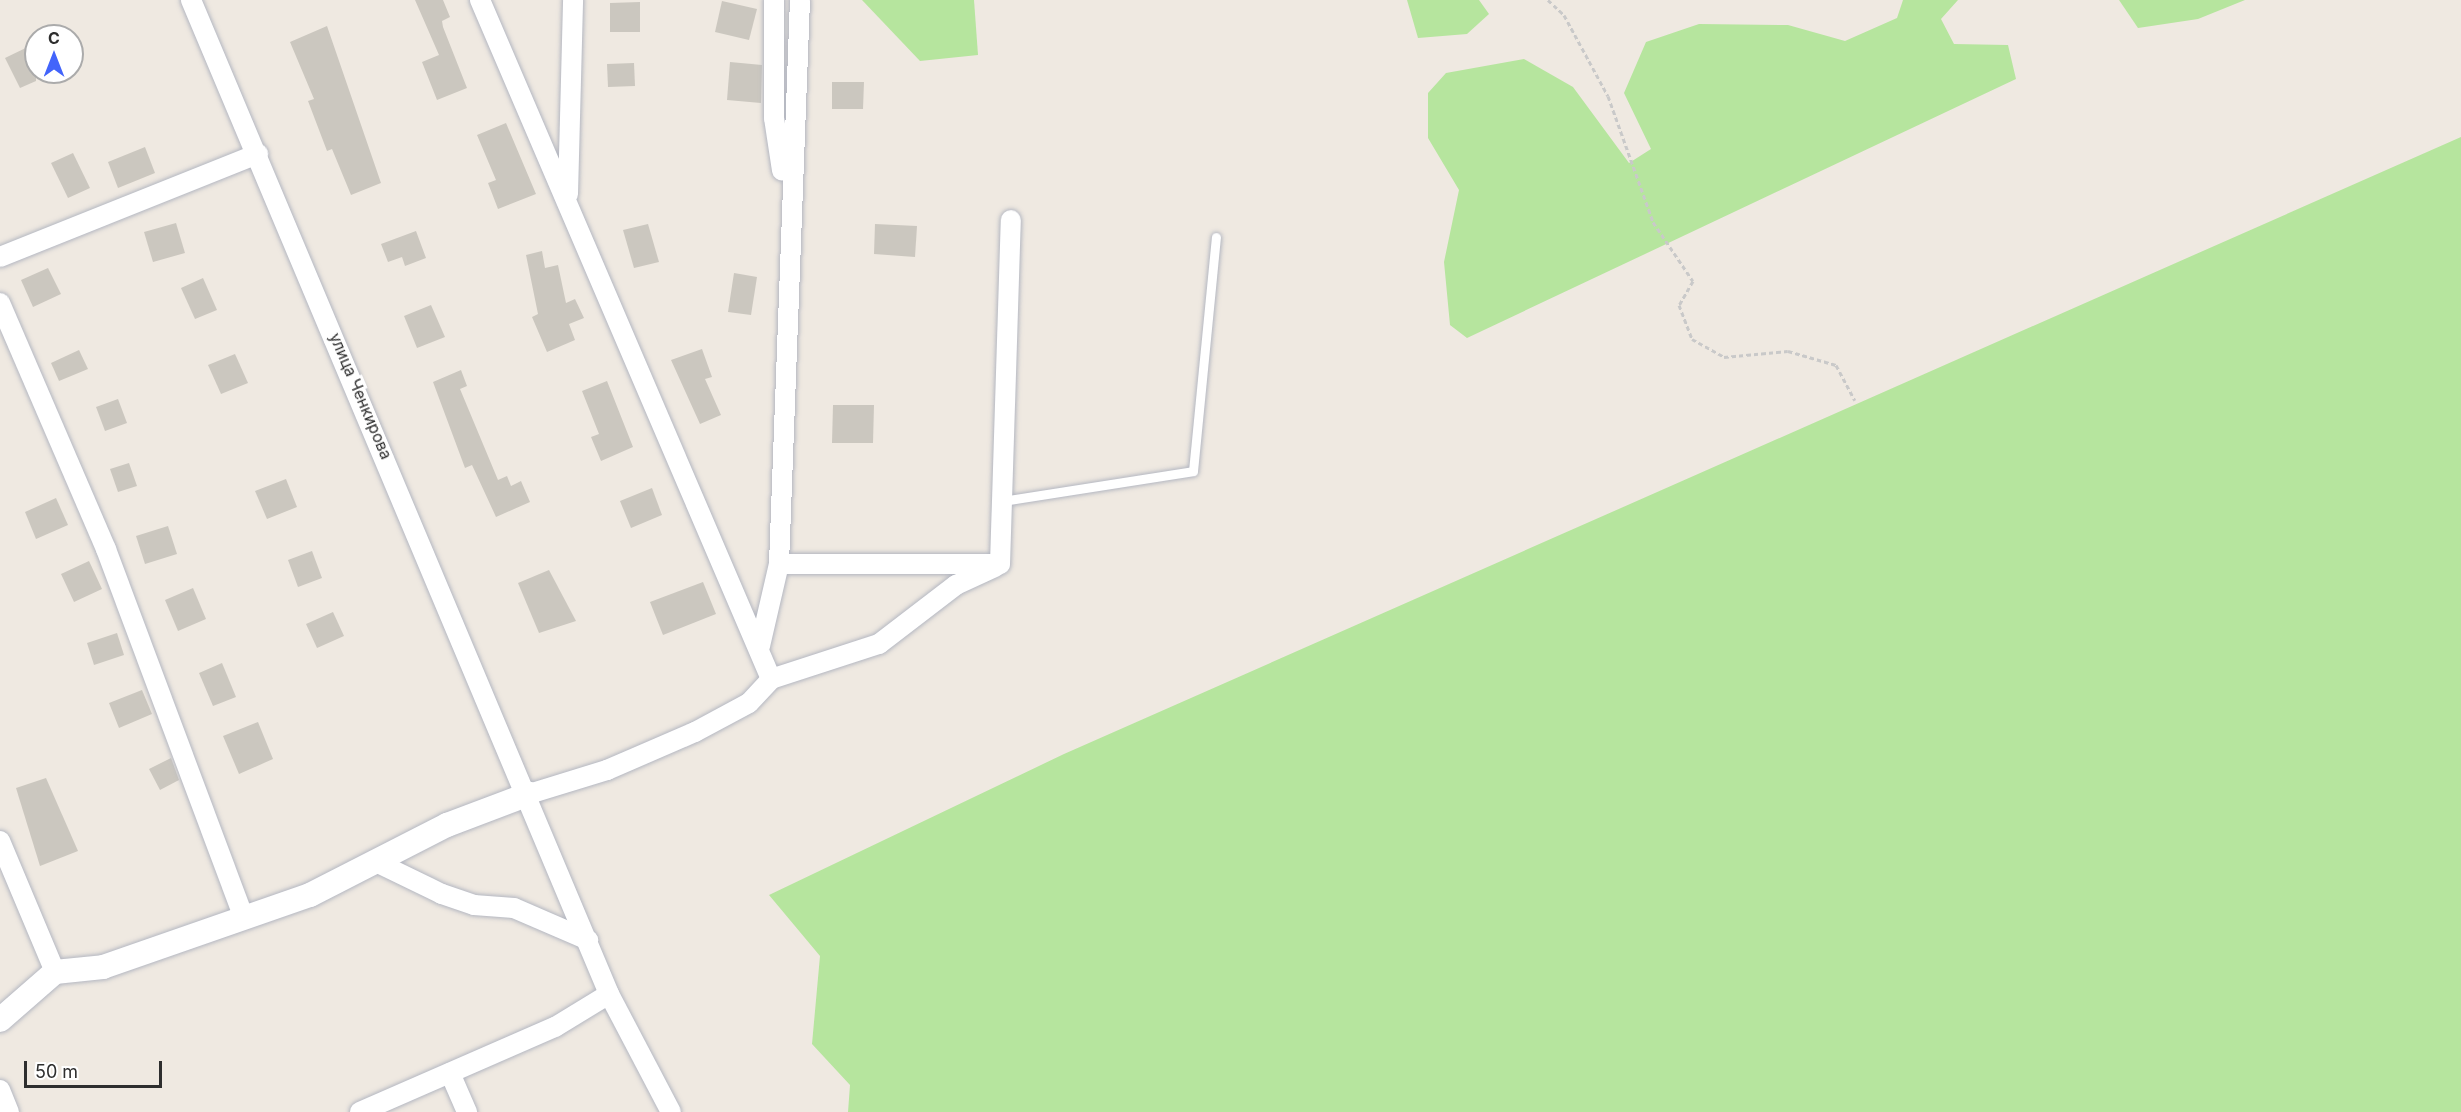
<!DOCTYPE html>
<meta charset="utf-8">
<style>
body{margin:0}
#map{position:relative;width:2461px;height:1112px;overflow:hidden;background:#efe9e1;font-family:Inter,sans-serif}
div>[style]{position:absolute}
.green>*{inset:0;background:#b6e59e}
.building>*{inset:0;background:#cbc7bf}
.path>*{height:3px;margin-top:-1.5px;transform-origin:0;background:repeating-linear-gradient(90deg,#c9c9c9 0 4.5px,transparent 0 7.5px)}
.roads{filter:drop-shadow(0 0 2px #b4b7c1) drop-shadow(0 0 2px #b4b7c1)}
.service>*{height:9px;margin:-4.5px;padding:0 4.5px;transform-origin:4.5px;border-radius:4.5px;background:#fff}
.minor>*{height:20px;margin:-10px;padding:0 10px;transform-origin:10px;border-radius:10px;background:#fff}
.tertiary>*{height:24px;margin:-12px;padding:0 12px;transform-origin:12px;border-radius:12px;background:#fff}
span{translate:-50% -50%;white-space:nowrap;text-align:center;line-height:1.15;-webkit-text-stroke:6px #fff;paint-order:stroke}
.street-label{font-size:16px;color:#2e2e2e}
.north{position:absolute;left:24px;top:24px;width:60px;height:60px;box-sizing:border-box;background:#fff;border:2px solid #ababab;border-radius:50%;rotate:0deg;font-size:16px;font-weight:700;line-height:24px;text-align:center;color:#2e2e2e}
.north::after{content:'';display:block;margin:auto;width:21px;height:27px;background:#4264fb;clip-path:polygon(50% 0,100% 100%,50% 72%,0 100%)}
.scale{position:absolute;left:24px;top:1061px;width:138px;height:27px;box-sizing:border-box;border:3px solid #2e2e2e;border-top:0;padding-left:8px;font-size:18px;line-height:21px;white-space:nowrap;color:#2e2e2e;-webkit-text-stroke:4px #fff;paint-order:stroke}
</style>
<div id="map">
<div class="green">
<div style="clip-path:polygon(862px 0,974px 0,978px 55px,920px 61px)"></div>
<div style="clip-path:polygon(1407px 0,1479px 0,1489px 14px,1467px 34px,1418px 38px)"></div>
<div style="clip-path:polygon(1903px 0,1958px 0,1941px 19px,1954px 44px,2008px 45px,2016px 79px,1467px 338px,1450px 325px,1444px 262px,1459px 190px,1428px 138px,1428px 93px,1446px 73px,1524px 59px,1573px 87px,1629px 163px,1651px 149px,1624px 93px,1646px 42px,1699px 24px,1788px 25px,1845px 41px,1897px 18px)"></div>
<div style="clip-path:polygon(2119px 0,2245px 0,2198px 19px,2138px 28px)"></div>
<div style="clip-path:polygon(2461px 137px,2461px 1112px,848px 1112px,850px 1085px,812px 1044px,820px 956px,769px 895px,1064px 754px)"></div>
</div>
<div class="building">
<div style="clip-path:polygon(415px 0,443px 0,450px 17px,442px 21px,443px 27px,467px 88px,437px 100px,422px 62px,439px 55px)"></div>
<div style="clip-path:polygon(722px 1px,757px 9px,749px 40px,715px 32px)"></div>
<div style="clip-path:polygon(640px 2px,640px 32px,610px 32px,610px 3px)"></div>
<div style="clip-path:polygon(327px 26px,381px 183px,351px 195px,332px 149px,327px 151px,308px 101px,314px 99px,290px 42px)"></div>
<div style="clip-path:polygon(36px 43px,36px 81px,20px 88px,5px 58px)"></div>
<div style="clip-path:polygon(730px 62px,762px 65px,761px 103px,727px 100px)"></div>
<div style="clip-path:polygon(634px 63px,635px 86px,608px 87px,607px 64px)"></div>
<div style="clip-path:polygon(832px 82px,864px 82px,863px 109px,832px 109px)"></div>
<div style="clip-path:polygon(506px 123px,536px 194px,498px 209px,488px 183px,496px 180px,477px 135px)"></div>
<div style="clip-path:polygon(145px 147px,155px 173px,118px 188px,108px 162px)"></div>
<div style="clip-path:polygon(73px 153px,90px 188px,68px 198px,51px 163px)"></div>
<div style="clip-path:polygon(176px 223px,185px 253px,153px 262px,144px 232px)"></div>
<div style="clip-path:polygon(648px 224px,659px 262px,634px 268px,623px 230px)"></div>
<div style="clip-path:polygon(875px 224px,917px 226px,915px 257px,874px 254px)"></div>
<div style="clip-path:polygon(416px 231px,426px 258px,405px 266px,402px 257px,388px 262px,381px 244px)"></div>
<div style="clip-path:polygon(542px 251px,545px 268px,558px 265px,566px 303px,575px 299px,584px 318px,569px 324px,575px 340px,547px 352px,532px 317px,538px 314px,526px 255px)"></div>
<div style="clip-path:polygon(48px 268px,61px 294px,33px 307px,21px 280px)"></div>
<div style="clip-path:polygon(734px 273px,757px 277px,751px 315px,728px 312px)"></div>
<div style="clip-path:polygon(203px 278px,217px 310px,195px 319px,181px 288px)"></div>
<div style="clip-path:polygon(431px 305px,445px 337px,417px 348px,404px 316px)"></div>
<div style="clip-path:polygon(702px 349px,712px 377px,705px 379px,721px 415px,700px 424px,671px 360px)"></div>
<div style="clip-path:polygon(79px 350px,88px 369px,59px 381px,51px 363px)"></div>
<div style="clip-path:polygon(235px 354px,248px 383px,221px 394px,208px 365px)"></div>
<div style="clip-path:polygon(461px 370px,467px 386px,460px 389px,498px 480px,507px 476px,511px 486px,521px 481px,530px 502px,496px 517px,472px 465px,465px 468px,433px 382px)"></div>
<div style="clip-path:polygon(607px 381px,633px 447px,601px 461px,591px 437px,599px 434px,582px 391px)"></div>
<div style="clip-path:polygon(118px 399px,127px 423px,105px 431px,96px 407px)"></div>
<div style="clip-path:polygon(833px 405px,874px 405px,873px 443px,832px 443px)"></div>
<div style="clip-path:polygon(129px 463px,137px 486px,118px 492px,110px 469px)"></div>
<div style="clip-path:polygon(286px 479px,297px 507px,267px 519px,255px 491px)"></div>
<div style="clip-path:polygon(652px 488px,662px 515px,631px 528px,620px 501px)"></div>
<div style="clip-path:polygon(56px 498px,68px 525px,36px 539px,25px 512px)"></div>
<div style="clip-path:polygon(168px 526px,177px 554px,145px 564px,136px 536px)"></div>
<div style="clip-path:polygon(312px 551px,322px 578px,298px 587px,288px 560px)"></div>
<div style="clip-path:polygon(89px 561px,102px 589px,74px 602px,61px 574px)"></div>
<div style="clip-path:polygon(549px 570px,576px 621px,539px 633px,518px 583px)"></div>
<div style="clip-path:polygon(703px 582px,716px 614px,663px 635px,650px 602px)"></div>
<div style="clip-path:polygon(193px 588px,206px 619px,178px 631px,165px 600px)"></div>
<div style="clip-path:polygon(333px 612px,344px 636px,317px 648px,306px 624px)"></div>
<div style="clip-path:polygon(117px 633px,124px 655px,94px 665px,87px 643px)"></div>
<div style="clip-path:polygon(222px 663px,236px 697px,213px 706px,199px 673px)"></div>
<div style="clip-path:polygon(142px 690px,152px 714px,119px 728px,109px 703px)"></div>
<div style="clip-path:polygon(258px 722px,273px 759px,239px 774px,223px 736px)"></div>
<div style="clip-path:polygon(171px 758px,179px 780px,160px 790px,149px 769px)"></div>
<div style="clip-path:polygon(46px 778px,78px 851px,40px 866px,16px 788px)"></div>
</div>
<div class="path">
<div style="left:1548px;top:0;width:22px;rotate:43deg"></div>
<div style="left:1564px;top:15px;width:92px;rotate:61.5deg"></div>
<div style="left:1608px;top:96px;width:134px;rotate:70.3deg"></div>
<div style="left:1653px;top:222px;width:71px;rotate:55.9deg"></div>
<div style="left:1693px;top:281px;width:28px;rotate:120deg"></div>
<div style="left:1679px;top:305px;width:36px;rotate:69deg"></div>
<div style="left:1692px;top:339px;width:37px;rotate:29deg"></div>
<div style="left:1724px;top:357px;width:64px;rotate:-5.4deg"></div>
<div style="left:1788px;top:351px;width:50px;rotate:16.3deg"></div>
<div style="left:1836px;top:365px;width:40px;rotate:62deg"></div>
</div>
<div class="roads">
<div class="service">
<div style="left:1002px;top:501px;width:193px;rotate:-8.9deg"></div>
<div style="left:1193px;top:471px;width:235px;rotate:-84.4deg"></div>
</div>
<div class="minor">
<div style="left:191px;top:0;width:1078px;rotate:67.19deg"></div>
<div style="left:609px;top:994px;width:133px;rotate:62.3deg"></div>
<div style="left:480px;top:0;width:739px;rotate:66.8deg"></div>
<div style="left:774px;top:0;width:118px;rotate:90deg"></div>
<div style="left:774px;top:118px;width:53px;rotate:81.3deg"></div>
<div style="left:568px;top:194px;width:194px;rotate:-88.5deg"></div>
<div style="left:0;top:257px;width:278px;rotate:-21.8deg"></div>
<div style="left:0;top:303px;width:268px;rotate:66.7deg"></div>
<div style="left:106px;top:549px;width:394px;rotate:69.5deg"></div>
<div style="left:779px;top:564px;width:221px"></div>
<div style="left:1000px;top:564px;width:344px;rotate:-88.2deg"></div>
<div style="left:760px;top:646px;width:84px;rotate:-77deg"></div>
<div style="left:779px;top:564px;width:564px;rotate:-87.87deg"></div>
<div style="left:529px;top:794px;width:82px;rotate:-17.1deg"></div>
<div style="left:607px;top:770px;width:96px;rotate:-23.4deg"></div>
<div style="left:695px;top:732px;width:61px;rotate:-28.2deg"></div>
<div style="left:749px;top:703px;width:33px;rotate:-47deg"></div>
<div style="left:771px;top:679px;width:114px;rotate:-18deg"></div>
<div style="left:879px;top:644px;width:97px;rotate:-37.5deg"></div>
<div style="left:956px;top:585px;width:43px;rotate:-24.8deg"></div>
<div style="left:0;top:841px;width:142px;rotate:67.2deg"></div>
<div style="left:376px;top:862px;width:73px;rotate:25.9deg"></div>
<div style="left:442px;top:894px;width:34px;rotate:19deg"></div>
<div style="left:474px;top:905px;width:40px;rotate:4.3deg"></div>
<div style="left:514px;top:908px;width:81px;rotate:23.4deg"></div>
<div style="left:450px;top:1073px;width:43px;rotate:66.4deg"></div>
<div style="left:0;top:1090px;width:24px;rotate:68deg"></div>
<div style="left:360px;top:1112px;width:213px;rotate:-23.6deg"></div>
<div style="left:555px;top:1027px;width:63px;rotate:-31.4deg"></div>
</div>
<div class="tertiary">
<div style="left:0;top:1020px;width:73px;rotate:-41.1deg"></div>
<div style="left:55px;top:972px;width:48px;rotate:-5.9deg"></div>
<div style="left:103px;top:967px;width:219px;rotate:-19.2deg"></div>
<div style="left:310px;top:895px;width:154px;rotate:-27.1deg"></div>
<div style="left:447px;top:825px;width:88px;rotate:-20.7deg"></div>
</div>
</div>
<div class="street-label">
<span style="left:361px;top:396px;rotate:67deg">улица Ченкирова</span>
</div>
<div class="north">С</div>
<div class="scale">50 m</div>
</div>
